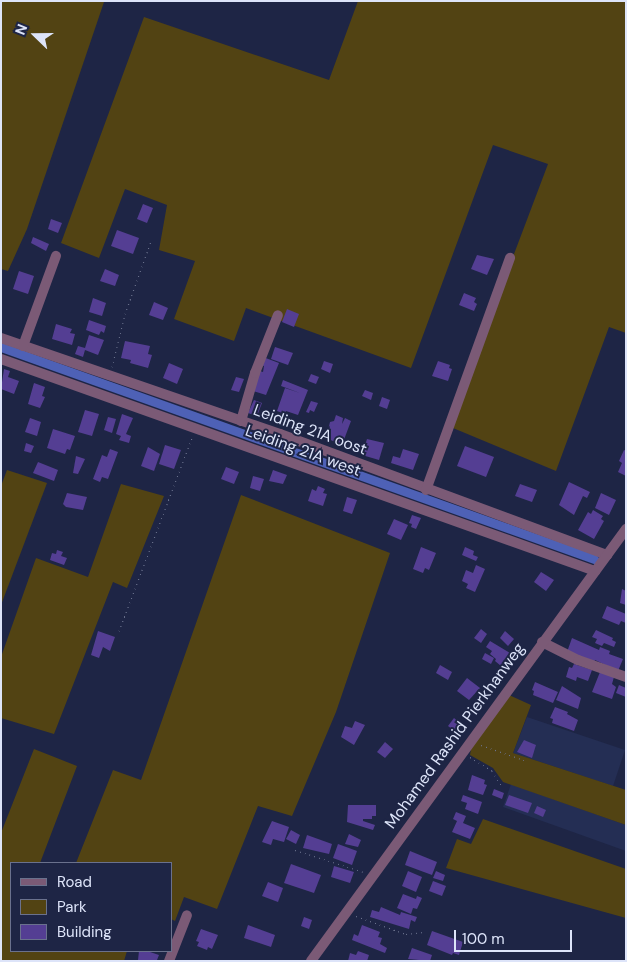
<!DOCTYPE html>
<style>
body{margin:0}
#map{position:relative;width:627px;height:962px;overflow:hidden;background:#1e2545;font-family:"DM Sans",sans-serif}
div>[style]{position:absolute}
.built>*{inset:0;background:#242e54}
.green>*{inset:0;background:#524313}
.canal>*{height:9px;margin:-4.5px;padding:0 4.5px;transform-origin:4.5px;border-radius:4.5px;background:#4e61b6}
.building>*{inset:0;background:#543e93}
.path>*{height:1px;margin-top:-0.5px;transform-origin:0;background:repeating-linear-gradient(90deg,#6e7590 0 1px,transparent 0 5px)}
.minor>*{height:10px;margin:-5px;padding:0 5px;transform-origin:5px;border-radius:5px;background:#7b5a76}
span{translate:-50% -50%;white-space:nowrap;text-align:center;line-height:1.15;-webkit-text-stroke:4px #1e2545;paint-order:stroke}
.street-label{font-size:16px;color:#dde4f9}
.frame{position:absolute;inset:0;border:2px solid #dde4f9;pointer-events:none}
.legend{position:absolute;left:10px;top:862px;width:162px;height:90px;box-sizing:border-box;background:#1e2545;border:1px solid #6a718d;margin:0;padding:6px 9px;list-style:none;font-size:15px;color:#dde4f9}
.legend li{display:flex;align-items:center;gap:10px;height:25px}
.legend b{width:25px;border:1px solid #6a718d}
.north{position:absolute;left:10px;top:10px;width:50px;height:50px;-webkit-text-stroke:4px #1e2545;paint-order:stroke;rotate:292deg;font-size:14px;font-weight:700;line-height:20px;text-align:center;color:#dde4f9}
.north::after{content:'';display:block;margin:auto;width:18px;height:22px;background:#dde4f9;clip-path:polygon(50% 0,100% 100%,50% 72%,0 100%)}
.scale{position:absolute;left:454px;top:930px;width:118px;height:22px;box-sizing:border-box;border:2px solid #dde4f9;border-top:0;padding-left:6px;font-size:15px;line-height:18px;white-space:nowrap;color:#dde4f9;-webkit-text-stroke:4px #1e2545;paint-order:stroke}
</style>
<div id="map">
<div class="built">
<div style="clip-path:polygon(527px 717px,625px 750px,613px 786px,513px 753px)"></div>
<div style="clip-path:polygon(511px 784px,626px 825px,626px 851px,503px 807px)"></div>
</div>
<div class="green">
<div style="clip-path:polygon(1px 1px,104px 2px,27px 229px,8px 271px,1px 269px)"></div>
<div style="clip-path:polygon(358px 1px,626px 1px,626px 333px,609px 327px,556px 471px,453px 428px,474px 360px,548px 164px,493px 145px,411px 368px,246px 308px,234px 341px,174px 319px,195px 261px,159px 250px,167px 205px,125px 189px,99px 258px,61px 243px,144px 17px,329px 80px)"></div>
<div style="clip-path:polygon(7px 470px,47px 483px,1px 605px,1px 486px)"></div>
<div style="clip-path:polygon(121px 484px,164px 496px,127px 588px,113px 582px,54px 734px,1px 718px,1px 657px,36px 558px,88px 577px)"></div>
<div style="clip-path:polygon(241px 495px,390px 553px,336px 712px,292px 816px,258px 806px,217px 909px,184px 897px,175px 921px,171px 919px,171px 863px,76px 863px,113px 770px,141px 780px)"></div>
<div style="clip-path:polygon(509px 695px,531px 705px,513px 753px,626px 790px,626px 825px,503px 782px,493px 768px,470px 755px,471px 749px)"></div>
<div style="clip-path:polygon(34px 749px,77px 766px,40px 863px,11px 863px,11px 951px,127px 951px,124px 961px,1px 961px,1px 833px)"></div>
<div style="clip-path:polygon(483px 819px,626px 869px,626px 918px,446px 868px,457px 839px,471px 844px)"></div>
</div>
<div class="canal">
<div style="left:1px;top:347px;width:630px;rotate:19.67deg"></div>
</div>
<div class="building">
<div style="clip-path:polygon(143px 204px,153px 208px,147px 223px,137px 219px)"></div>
<div style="clip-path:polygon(51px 219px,62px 223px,58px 233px,48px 229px)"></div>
<div style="clip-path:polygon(117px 230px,139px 238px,133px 254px,111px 246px)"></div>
<div style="clip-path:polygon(33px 237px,49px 244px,46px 251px,31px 243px)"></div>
<div style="clip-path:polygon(477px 255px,494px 259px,487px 275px,471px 269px)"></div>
<div style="clip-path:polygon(105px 269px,119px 275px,115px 286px,100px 281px)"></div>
<div style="clip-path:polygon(19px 271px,34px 276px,28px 294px,13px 289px)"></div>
<div style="clip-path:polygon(464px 293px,476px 298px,474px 302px,477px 304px,474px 311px,459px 305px)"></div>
<div style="clip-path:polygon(93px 298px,106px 303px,102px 316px,89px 312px)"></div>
<div style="clip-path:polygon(154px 302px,168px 308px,163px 320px,149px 315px)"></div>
<div style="clip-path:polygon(287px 309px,299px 314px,294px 327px,282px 322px)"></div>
<div style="clip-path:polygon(89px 320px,106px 326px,104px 333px,101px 331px,99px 335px,86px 330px)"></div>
<div style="clip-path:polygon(56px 324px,72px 329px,70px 333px,75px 334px,72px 345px,52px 339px)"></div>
<div style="clip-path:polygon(89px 335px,104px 340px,98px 355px,85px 350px,83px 357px,75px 354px,78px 346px,85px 348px)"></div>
<div style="clip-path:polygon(125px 341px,150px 346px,148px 354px,152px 355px,148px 368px,130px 363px,131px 360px,121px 358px)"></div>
<div style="clip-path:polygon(275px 347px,293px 353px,288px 365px,271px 359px)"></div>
<div style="clip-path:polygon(263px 357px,279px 363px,266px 395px,253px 391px,260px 371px,263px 372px,264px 366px,261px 365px)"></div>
<div style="clip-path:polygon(324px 361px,333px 364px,330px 373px,321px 369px)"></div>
<div style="clip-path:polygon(438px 361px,450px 365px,449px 368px,452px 369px,448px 381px,432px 376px)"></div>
<div style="clip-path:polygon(169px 363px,183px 369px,177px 384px,163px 378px)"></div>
<div style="clip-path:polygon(4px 369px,10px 371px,8px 377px,19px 381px,14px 394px,1px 389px)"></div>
<div style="clip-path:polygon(311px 374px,319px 377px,316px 384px,308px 381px)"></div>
<div style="clip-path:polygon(236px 377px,244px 379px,239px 392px,231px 390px)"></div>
<div style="clip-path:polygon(283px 380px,308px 390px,298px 415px,286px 411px,285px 414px,277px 411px,285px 388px,300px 393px,281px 386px)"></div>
<div style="clip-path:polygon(34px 383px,45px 387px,42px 396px,45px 397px,40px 408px,28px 404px)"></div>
<div style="clip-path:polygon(365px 390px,373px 393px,371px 400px,362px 396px)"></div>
<div style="clip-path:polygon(382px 397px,390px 400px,387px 409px,379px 406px)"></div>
<div style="clip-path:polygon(254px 400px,262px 403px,257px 416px,248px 413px)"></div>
<div style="clip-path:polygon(311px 401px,318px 403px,314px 412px,310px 410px,309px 413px,306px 412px)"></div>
<div style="clip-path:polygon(85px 410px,99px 414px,92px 436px,78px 432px)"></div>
<div style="clip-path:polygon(122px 414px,133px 418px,126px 434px,131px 436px,129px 443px,119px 440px,121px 436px,116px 434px)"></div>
<div style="clip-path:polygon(336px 415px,343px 418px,342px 424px,345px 418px,351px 421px,342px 445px,326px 438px,330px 422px,334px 421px)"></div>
<div style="clip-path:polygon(108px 417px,116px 419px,112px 433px,104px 430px)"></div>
<div style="clip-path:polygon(30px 418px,41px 422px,37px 436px,25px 432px)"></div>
<div style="clip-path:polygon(53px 429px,75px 436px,70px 450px,67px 449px,65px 454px,47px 448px)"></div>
<div style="clip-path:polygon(367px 439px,384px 443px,379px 460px,362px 455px)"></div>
<div style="clip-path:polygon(26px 443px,34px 446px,31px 453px,24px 451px)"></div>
<div style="clip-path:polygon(165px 445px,181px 450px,174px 469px,159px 464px)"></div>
<div style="clip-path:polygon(465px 446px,494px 457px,486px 477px,457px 466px)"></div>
<div style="clip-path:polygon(148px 447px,160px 454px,154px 471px,141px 466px)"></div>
<div style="clip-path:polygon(110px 449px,118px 452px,108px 479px,102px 477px,100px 482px,93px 479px,102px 455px,107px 457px)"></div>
<div style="clip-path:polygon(403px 449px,419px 454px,413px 470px,391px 463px,393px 456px,400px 458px)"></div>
<div style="clip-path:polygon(624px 450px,626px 451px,626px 476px,618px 472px,622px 463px,619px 461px)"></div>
<div style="clip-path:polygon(76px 456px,85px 459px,78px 474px,73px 473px)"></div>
<div style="clip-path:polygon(38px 462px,58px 470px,54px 481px,33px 473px)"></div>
<div style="clip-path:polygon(226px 467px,239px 472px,234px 484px,221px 479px)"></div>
<div style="clip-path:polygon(273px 470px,287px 475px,283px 484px,269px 481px)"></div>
<div style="clip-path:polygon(253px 476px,264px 479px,260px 491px,250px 488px)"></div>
<div style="clip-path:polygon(569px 482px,590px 492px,587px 498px,583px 496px,574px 515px,559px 505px)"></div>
<div style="clip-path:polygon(520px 484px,537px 490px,532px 502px,515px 496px)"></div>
<div style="clip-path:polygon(318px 486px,325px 489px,323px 493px,327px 494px,323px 506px,308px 501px,312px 489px,316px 491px)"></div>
<div style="clip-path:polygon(67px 493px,87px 497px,83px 510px,66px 507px,63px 504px)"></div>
<div style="clip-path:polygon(601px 493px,616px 500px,609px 515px,595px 508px)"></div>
<div style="clip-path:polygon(347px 497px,357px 500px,352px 514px,343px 511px)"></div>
<div style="clip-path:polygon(593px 510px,603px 516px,601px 519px,604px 521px,594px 539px,578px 530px,588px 512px,591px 514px)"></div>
<div style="clip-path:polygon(412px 515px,421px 518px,416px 529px,411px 527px,412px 524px,409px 523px)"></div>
<div style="clip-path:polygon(394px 519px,408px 525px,401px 540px,387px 534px)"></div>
<div style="clip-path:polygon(421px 547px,436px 553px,429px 570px,425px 568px,423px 573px,413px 569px)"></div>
<div style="clip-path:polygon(465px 547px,474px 551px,473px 555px,478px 557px,476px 561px,462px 555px)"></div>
<div style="clip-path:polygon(57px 550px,63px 552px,61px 556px,67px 558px,64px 565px,50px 560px,52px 553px,56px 554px)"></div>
<div style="clip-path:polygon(476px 565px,485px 569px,475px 592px,466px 588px,468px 584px,462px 581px,466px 570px,473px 573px)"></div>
<div style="clip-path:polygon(541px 572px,554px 580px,546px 591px,534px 582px)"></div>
<div style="clip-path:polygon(622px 589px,626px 591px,626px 605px,620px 603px)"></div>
<div style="clip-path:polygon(607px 606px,626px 614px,626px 623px,621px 621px,619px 625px,602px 618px)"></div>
<div style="clip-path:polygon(481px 629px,487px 634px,481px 643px,474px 638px)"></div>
<div style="clip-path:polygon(596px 630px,613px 638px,612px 640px,616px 642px,614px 647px,604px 643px,602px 646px,595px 643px,597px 639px,592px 637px)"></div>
<div style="clip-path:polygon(98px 631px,115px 637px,110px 651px,103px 647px,99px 658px,91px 655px)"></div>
<div style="clip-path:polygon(505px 631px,514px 639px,508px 646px,500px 638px)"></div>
<div style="clip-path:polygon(572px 638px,599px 650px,600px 647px,610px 651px,609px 654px,623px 659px,618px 671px,595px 660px,594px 662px,567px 652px)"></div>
<div style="clip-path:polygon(490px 641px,510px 653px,501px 666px,495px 661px,496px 659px,490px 654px,492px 651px,486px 647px)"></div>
<div style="clip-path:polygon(485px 653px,494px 658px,491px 664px,482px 659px)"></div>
<div style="clip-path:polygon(574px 664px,592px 670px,588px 681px,577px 677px,576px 681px,566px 677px,569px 667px,572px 668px)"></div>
<div style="clip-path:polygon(440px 665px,452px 672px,448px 680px,436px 673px)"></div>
<div style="clip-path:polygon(600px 672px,614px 677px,612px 684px,616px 687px,612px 699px,592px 692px)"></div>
<div style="clip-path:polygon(467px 678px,480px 688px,469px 700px,457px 691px)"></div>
<div style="clip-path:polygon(535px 682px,558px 692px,553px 703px,533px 695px,534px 691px,532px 690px)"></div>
<div style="clip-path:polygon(619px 685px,626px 688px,626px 697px,616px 693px)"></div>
<div style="clip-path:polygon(562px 686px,581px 698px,578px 709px,556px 700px)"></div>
<div style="clip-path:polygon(555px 707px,568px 712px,567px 714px,578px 720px,574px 731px,552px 723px,553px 719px,550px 718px)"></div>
<div style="clip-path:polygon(454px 718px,462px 725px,456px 732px,448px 726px)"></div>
<div style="clip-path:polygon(355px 721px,365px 725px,354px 745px,341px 737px,345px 726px,352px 728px)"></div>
<div style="clip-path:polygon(524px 740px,536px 745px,532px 758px,517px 752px)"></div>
<div style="clip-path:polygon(385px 742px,393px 749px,385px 758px,377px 752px)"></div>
<div style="clip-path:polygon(472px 775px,485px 780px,484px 784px,487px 785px,483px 795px,468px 790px)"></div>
<div style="clip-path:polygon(494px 789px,504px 793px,502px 799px,492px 795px)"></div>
<div style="clip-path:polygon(463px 795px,482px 802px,478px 814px,465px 809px,467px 803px,461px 801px)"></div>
<div style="clip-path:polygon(509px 795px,532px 803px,528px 813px,505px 805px)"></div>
<div style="clip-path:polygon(348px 805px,376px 805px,376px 816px,372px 816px,372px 819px,363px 819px,363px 821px,375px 825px,373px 830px,347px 822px)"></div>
<div style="clip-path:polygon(537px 806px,546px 810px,543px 817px,534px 813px)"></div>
<div style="clip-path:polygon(456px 812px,466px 816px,463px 823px,475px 828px,470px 839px,452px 832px,457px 821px,453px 819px)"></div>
<div style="clip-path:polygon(272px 821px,289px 827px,284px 842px,273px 839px,271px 845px,262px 842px)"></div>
<div style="clip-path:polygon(291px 830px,300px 835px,296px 844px,286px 839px)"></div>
<div style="clip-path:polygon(349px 834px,361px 840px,358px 847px,345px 844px)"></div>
<div style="clip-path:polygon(307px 835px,332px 844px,329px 854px,303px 848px)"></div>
<div style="clip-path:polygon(338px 844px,357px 851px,352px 865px,333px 858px)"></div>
<div style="clip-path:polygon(410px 851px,437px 862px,432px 875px,405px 865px)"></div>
<div style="clip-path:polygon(291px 864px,321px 875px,314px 893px,284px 883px)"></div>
<div style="clip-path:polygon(334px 866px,354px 872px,350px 883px,331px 877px)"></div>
<div style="clip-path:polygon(408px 871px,422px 877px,416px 892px,402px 886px)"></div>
<div style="clip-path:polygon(436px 871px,445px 875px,443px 881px,433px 878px)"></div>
<div style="clip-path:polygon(433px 881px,446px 886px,442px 896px,429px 891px)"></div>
<div style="clip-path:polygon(268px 882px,283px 888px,278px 902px,262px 896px)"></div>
<div style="clip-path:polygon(403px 894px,416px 899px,417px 896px,422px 898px,417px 909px,413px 908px,411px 914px,397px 908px)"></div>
<div style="clip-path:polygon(381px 907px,400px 915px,401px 912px,417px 917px,415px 922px,411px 920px,409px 929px,370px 917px,372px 910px,379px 912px)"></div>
<div style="clip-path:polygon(304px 917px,312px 920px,309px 929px,301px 926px)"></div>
<div style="clip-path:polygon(248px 925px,275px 935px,271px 947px,244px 938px)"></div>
<div style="clip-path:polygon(362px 925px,380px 932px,378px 937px,382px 938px,380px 944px,387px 948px,385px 953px,352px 940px,354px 934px,358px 936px)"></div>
<div style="clip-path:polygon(201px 929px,218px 935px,212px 949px,208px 947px,207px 950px,197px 946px,199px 942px,196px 941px)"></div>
<div style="clip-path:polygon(432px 931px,463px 942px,459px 955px,453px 953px,452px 955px,427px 945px)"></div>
<div style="clip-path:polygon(412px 948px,432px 955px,430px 961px,408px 959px)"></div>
<div style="clip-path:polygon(139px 951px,147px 951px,159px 955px,157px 960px,141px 961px,138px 960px)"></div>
<div style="clip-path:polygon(358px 951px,369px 955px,367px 961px,348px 961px,350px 953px,356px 955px)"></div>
</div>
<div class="path">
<div style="left:112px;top:367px;width:55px;rotate:-76.2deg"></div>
<div style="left:125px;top:314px;width:77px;rotate:-70.4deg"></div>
<div style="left:119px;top:631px;width:206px;rotate:-69.3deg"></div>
<div style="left:481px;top:745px;width:46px;rotate:19.2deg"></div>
<div style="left:470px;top:757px;width:26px;rotate:32deg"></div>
<div style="left:492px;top:771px;width:17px;rotate:57deg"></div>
<div style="left:295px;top:850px;width:72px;rotate:17.7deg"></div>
<div style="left:356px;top:916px;width:53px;rotate:19.8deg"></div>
<div style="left:406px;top:934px;width:18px;rotate:-6deg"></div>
</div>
<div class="minor">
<div style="left:1px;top:338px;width:295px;rotate:19deg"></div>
<div style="left:280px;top:434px;width:349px;rotate:20.3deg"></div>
<div style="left:23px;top:346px;width:96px;rotate:-69.9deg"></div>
<div style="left:1px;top:359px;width:631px;rotate:19.64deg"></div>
<div style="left:241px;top:421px;width:50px;rotate:-73.7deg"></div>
<div style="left:255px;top:373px;width:62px;rotate:-68.4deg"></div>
<div style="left:426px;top:490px;width:247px;rotate:-70.1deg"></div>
<div style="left:542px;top:642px;width:40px;rotate:26.6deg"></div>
<div style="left:578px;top:660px;width:51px;rotate:19.5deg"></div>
<div style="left:169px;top:961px;width:49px;rotate:-68.6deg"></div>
<div style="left:311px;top:961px;width:535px;rotate:-53.9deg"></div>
</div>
<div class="street-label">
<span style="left:310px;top:430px;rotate:20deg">Leiding 21A oost</span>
<span style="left:303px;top:451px;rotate:20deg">Leiding 21A west</span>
<span style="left:455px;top:736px;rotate:-54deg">Mohamed Rashid Pierkhanweg</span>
</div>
<div class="frame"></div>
<ul class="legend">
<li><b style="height:6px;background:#7b5a76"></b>Road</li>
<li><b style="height:14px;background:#524313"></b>Park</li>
<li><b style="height:14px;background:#543e93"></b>Building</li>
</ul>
<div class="north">N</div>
<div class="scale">100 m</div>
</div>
